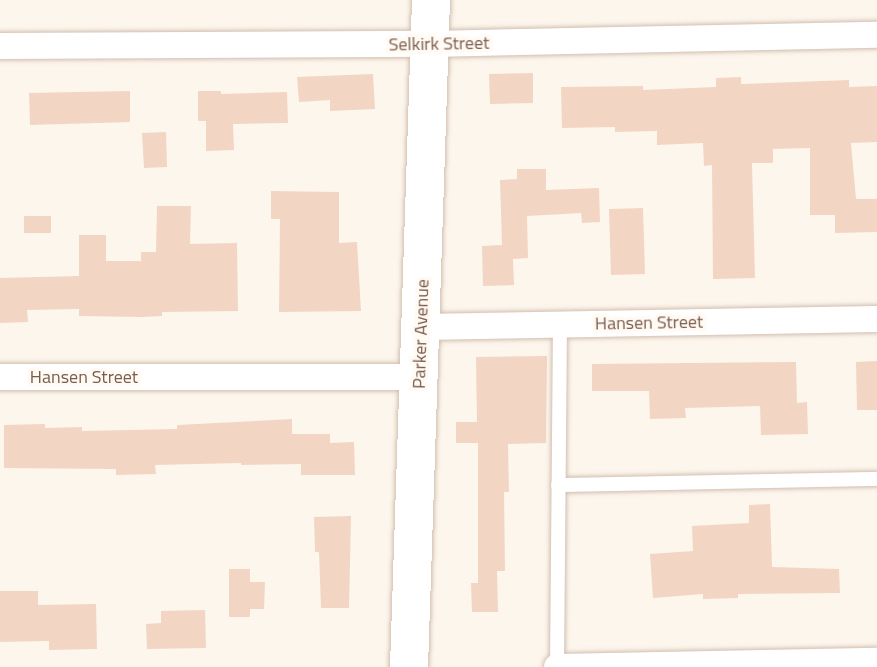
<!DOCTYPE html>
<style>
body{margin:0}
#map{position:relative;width:877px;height:667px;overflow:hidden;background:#fdf6ec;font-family:"Titillium Web",sans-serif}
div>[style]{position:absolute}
.building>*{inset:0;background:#f3d5c3}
.roads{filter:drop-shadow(0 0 2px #d1beb0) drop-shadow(0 0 2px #d1beb0)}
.lane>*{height:14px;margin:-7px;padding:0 7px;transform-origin:7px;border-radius:7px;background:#fff}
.street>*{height:26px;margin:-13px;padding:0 13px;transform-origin:13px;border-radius:13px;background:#fff}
.secondary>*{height:38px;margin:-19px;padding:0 19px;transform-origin:19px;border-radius:19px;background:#fff}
span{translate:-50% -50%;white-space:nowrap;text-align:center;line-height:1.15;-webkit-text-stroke:7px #fffaf3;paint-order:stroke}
.street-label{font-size:18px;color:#7a5c4d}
</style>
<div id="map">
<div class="building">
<div style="clip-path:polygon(533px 73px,533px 103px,490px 104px,489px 74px)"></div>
<div style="clip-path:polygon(373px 74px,375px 109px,330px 111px,330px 100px,299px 102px,297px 77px)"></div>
<div style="clip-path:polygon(741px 77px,741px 84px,849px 80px,849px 87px,877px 86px,877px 142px,851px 143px,856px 199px,877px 199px,877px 232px,835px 233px,835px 215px,810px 215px,810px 148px,773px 149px,773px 163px,752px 163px,755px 278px,713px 279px,712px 165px,704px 166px,703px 143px,657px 145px,657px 131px,615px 132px,615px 127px,562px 128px,561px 87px,643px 86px,643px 90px,716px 87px,716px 78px)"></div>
<div style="clip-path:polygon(130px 91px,130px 122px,30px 125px,29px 93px)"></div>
<div style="clip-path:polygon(198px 91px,221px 91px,221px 94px,287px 92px,288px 123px,233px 124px,234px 150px,206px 151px,206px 121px,198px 121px)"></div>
<div style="clip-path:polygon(166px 132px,167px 167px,144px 168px,142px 133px)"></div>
<div style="clip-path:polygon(517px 169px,546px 169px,546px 190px,599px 188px,600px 222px,582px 223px,581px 213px,527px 216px,528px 258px,513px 259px,514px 285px,483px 286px,482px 246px,502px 245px,500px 180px,517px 179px)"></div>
<div style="clip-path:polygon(271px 191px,339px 192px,339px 243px,357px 242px,361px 311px,279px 312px,280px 219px,271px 219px)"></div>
<div style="clip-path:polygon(157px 206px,191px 206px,190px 244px,237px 243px,238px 311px,162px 312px,162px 316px,141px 317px,79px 316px,79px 309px,27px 310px,28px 322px,0 323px,0 278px,79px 276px,79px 235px,106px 235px,106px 261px,141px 261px,141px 252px,156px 252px)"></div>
<div style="clip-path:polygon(643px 208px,645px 274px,611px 275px,609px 209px)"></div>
<div style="clip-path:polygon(24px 216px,51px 216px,51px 233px,24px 233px)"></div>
<div style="clip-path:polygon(547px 356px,546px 443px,508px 444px,509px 492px,504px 492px,505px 571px,497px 571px,498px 612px,472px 612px,471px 583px,478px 583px,478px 443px,456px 443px,456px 422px,477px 422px,476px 357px)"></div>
<div style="clip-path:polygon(877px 361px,877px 410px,857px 410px,856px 362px)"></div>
<div style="clip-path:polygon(796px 362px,797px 403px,807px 402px,808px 434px,761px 435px,760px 406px,685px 408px,686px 418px,650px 419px,649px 391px,592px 391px,592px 364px)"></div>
<div style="clip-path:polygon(292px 419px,292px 434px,330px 434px,330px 443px,354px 442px,355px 475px,301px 475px,301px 464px,241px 465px,241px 463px,155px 465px,156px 474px,116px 475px,116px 469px,4px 468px,4px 425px,45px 424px,45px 428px,82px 427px,82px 431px,177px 429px,177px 425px)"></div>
<div style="clip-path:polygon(770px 504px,772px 567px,839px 569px,840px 593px,738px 594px,738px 598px,703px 599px,703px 594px,653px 598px,650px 554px,693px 551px,692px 526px,749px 523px,749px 505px)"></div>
<div style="clip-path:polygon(351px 516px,349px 608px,321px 608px,319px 552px,315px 552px,314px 517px)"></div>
<div style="clip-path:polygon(229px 569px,250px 569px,250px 582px,265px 582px,264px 609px,250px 609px,250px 617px,229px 617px)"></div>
<div style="clip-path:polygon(0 591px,38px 591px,38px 605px,96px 604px,97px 649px,49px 650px,49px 641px,0 642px)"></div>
<div style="clip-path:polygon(205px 610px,206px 648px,147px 649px,146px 624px,161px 623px,161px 611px)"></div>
</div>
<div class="roads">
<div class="lane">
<div style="left:558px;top:485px;width:319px;rotate:-1.1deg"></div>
<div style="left:557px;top:667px;width:343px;rotate:-89.5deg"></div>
</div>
<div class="street">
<div style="left:0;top:46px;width:430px;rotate:-0.3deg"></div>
<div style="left:430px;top:44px;width:447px;rotate:-1.2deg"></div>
<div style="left:421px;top:327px;width:456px;rotate:-1deg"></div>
<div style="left:0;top:377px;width:419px"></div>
<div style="left:557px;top:667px;width:320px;rotate:-1.1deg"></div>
</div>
<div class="secondary">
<div style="left:409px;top:667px;width:667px;rotate:-88.11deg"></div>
</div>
</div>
<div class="street-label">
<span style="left:439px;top:44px;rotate:-1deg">Selkirk Street</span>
<span style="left:649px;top:323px;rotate:-1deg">Hansen Street</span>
<span style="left:421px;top:334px;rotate:-88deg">Parker Avenue</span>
<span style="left:84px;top:377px">Hansen Street</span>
</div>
</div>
